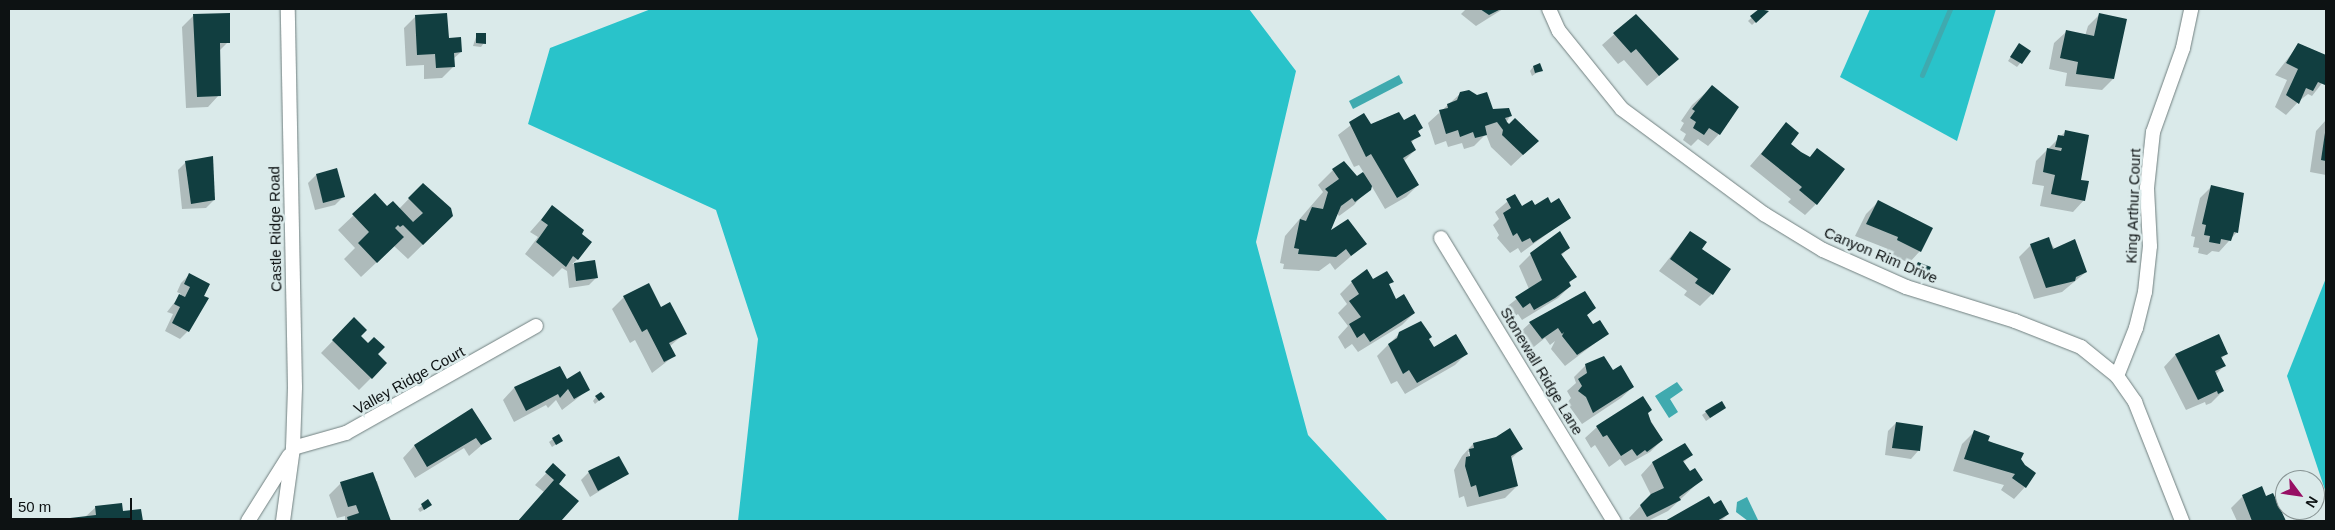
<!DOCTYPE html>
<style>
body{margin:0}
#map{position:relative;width:2335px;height:530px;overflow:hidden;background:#daeaea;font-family:Arial,sans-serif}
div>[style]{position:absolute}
.forest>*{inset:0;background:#29c3ca}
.water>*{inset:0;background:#3faaaf}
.shadow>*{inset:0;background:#0003}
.stream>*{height:5px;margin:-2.5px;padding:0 2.5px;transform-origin:2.5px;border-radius:2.5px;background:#3faaaf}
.building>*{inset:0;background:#113e40}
.roads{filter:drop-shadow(0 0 1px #707f7f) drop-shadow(0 0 1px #707f7f)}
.minor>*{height:14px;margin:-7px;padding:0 7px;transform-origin:7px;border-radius:7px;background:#fff}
span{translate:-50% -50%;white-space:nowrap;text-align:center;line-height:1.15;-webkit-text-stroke:5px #daeaea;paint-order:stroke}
.street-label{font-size:15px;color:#0d1213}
.frame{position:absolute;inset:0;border:10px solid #0d1213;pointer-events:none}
.north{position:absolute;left:2275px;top:470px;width:50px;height:50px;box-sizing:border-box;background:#daeaea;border:1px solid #889494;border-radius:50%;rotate:121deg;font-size:14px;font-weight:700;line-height:20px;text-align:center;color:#0d1213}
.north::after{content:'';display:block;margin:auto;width:18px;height:22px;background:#970f64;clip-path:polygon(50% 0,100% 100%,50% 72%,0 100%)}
.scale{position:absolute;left:10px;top:498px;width:122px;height:22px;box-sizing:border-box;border:2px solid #0d1213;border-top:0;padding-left:6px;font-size:15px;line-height:18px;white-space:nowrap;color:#0d1213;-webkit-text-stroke:4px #daeaea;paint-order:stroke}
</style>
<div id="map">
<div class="forest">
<div style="clip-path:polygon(651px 9px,1249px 9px,1296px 71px,1256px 242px,1308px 435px,1388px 521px,738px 521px,758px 339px,716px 210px,528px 124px,550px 48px)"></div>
<div style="clip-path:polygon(1870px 9px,1996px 9px,1957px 141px,1840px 77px)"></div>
<div style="clip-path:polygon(2326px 278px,2326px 493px,2287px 376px)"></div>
</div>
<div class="water">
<div style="clip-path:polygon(1399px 75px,1403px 83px,1353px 109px,1349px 101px)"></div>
<div style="clip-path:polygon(1677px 382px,1683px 390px,1670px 399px,1678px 412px,1669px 418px,1655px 396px)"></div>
<div style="clip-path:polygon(1747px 497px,1758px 520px,1755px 521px,1748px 521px,1736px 512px,1737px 502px)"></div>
</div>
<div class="shadow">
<div style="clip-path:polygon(1466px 9px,1503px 9px,1476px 26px,1461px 14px)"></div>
<div style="clip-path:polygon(1761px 9px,1767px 11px,1752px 25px,1748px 21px)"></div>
<div style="clip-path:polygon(1636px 15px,1666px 70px,1647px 86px,1624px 60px,1618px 64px,1602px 45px)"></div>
<div style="clip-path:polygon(2099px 15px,2113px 79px,2102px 90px,2065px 86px,2067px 73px,2049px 69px,2054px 43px,2066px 32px,2085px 36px,2088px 26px)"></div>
<div style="clip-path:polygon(193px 16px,228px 42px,219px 51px,219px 95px,208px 107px,186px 108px,182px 27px)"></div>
<div style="clip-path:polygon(416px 16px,461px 52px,453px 59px,454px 66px,442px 78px,424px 79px,424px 65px,406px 66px,404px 28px)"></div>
<div style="clip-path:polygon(477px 34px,484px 43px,481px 47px,473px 46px)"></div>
<div style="clip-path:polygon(2299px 44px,2326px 57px,2326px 78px,2312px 96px,2308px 94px,2299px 101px,2286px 115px,2275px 107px,2287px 80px,2275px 75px)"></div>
<div style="clip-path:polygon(2016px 49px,2029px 52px,2017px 67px,2008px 61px)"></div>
<div style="clip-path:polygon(1533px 67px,1541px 70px,1532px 76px,1530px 71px)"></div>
<div style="clip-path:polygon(1712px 87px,1719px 134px,1708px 146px,1698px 139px,1691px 146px,1683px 140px,1686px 134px,1680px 130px,1684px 123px,1681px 121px,1692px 105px)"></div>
<div style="clip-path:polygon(1461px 93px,1492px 111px,1510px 116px,1506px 123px,1538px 141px,1511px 166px,1491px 147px,1486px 134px,1474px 146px,1464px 149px,1462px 143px,1448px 147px,1446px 141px,1435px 145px,1428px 123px)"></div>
<div style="clip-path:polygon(1364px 115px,1371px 126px,1404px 122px,1421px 128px,1411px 144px,1415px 150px,1404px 161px,1418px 185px,1406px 197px,1385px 209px,1371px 185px,1354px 205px,1339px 216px,1337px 213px,1328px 233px,1365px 244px,1335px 270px,1330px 263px,1319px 271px,1283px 269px,1284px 264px,1280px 263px,1285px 236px,1323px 192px,1318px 185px,1333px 170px,1357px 178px,1364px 173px,1359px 165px,1354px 167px,1338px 135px)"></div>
<div style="clip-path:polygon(2326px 120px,2326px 175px,2310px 172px,2316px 131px)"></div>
<div style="clip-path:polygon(1786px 124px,1789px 144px,1809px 158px,1817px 149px,1816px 204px,1805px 215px,1788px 202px,1791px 199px,1750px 166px)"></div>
<div style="clip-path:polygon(2066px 131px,2084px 200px,2073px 212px,2040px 206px,2044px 186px,2032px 184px,2036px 161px)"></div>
<div style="clip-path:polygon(186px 162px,214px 200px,206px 208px,182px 209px,178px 170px)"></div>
<div style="clip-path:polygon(336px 170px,343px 197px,335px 205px,315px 210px,308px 183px,316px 175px)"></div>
<div style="clip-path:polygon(423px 184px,452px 216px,408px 259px,394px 246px,361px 277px,344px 259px,355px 248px,338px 230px,375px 195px,387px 208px,399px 209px)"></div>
<div style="clip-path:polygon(2211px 187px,2237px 232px,2219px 252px,2212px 251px,2207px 255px,2198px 253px,2199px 248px,2193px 247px,2195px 237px,2191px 236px,2200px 198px)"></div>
<div style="clip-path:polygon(1514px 196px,1522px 208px,1551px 205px,1569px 218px,1521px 253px,1518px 248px,1510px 253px,1497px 238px,1499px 235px,1493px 225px,1499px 219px,1495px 212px)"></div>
<div style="clip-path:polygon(1878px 202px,1920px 251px,1909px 263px,1886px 252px,1888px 249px,1855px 236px,1866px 214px)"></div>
<div style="clip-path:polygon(552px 207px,578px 259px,572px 264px,594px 261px,597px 277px,589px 285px,569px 288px,567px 271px,562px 268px,553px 277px,525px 254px,538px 237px,530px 232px)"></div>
<div style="clip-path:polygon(1690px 232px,1701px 249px,1712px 294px,1700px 306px,1684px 295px,1687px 291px,1659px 271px)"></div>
<div style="clip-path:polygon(2048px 239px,2055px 249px,2086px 272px,2062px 292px,2034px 299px,2019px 257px,2031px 245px)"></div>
<div style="clip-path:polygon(1569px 247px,1561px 256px,1575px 277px,1568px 284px,1570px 286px,1558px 298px,1522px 320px,1518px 314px,1511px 319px,1504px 309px,1529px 289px,1519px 266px,1531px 254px)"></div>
<div style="clip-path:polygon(1918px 263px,1926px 275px,1922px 279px,1912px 274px)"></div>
<div style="clip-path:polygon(189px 275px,209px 285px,188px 331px,180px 339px,165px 331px,173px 314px,167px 312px,181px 294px,177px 292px,181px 283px)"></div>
<div style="clip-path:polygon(1373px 281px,1392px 281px,1388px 285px,1396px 301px,1414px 313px,1402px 325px,1358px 352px,1352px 344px,1345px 349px,1338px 337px,1348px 326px,1338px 313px,1347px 304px,1340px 294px,1352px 282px)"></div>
<div style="clip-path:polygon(624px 297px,661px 308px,685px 333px,669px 347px,674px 356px,652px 373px,635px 340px,630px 343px,612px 309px)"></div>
<div style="clip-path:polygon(1594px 308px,1586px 316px,1592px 326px,1607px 334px,1565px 366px,1551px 349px,1555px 341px,1550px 345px,1545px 338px,1530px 350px,1518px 334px,1530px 323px)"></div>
<div style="clip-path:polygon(354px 319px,359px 336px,386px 363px,359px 390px,321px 353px)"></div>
<div style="clip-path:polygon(1400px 333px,1428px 339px,1434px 349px,1466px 354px,1455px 365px,1405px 394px,1397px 381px,1391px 384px,1377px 356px)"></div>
<div style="clip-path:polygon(2218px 336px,2226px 354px,2221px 359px,2224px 366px,2215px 375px,2223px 391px,2211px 403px,2206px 405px,2205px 402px,2186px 410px,2164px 367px,2175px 355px)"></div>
<div style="clip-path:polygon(1586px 365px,1612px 371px,1633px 387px,1621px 398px,1582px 424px,1567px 403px,1571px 398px,1567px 391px,1576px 383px,1574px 377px)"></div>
<div style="clip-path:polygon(560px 368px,566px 380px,588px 390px,562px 410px,556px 400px,548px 408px,546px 405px,514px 422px,503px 400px,514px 388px)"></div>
<div style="clip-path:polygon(596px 397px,603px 397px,595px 404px,593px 401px)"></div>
<div style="clip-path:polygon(1725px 408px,1706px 421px,1702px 415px,1706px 412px)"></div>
<div style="clip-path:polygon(472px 410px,490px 438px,469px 456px,464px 448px,415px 478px,403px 458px,414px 446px)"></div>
<div style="clip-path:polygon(1647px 414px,1662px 440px,1650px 452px,1625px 466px,1620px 459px,1609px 467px,1595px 445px,1591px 448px,1585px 438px,1597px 427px)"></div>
<div style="clip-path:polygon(1896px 423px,1922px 427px,1918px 451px,1911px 459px,1885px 455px,1888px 431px)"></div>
<div style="clip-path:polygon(1974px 432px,2020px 459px,2025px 487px,2014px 499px,2001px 490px,2004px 485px,1953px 471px,1962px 444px)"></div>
<div style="clip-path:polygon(553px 439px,561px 441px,552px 447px,549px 442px)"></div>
<div style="clip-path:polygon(evenodd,1473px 444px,1521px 449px,1510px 460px,1517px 486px,1505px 498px,1467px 507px,1464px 496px,1459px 498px,1454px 470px,1462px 456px,1473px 444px,1468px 452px,1470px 452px,1471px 462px,1468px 452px)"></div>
<div style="clip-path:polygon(1685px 445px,1691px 455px,1683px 463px,1689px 473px,1701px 480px,1668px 511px,1648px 521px,1631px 521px,1629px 518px,1651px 495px,1641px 475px,1652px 463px)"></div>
<div style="clip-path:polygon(554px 465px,557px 484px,577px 501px,561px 521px,518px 521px,544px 492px,535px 485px)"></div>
<div style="clip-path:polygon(589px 472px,627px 474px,590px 497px,581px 480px)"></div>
<div style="clip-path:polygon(377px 481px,390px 521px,345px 521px,345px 516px,337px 518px,329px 495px,341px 483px)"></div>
<div style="clip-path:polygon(2273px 494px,2285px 521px,2237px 521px,2231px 508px,2243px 496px,2266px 497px)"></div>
<div style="clip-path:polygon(1709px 497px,1714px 505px,1728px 514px,1721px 521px,1667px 521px)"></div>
<div style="clip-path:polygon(428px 501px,427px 508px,420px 512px,418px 509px)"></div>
<div style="clip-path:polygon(96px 507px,122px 513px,140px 511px,142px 521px,68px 521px,85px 517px)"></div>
</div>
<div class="stream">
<div style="left:1922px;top:75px;width:72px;rotate:-67deg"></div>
</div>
<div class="building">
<div style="clip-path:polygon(1480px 9px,1501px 9px,1489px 15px)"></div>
<div style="clip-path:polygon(1759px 9px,1769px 11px,1756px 23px,1750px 16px)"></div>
<div style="clip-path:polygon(230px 13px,230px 43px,220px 43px,221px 96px,197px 97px,193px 14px)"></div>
<div style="clip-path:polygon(447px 13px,449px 38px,461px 37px,462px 52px,454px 53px,455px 67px,436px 68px,435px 54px,417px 55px,415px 15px)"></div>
<div style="clip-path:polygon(2099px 13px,2127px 19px,2114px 79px,2076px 74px,2078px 62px,2060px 58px,2066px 30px,2094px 36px)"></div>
<div style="clip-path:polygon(1636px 14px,1679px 59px,1659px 76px,1636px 49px,1631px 53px,1613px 33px)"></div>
<div style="clip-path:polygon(476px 33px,486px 33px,486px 44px,476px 43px)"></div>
<div style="clip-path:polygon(2019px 43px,2031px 51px,2022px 64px,2010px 57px)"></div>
<div style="clip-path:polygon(2298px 43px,2326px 55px,2325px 85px,2318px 82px,2313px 91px,2306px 88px,2299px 104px,2286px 95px,2298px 69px,2286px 63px)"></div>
<div style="clip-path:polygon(1540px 63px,1543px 71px,1535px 73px,1533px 66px)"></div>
<div style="clip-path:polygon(1712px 85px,1739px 107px,1720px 135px,1709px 128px,1704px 135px,1693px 128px,1696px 122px,1690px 118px,1695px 111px,1692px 109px)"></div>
<div style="clip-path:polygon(1469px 90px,1477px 95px,1487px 92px,1493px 109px,1509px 108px,1512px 116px,1505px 118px,1507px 122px,1509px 124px,1515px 118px,1539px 141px,1523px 155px,1502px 135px,1503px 130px,1497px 122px,1485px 126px,1487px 135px,1475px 138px,1473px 132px,1460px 137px,1458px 130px,1446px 134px,1439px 110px,1448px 108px,1447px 104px,1457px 100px,1460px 92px)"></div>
<div style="clip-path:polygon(1399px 112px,1404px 120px,1415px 114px,1423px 128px,1418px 131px,1421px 136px,1411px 141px,1416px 150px,1403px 158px,1419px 185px,1397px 198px,1371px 154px,1366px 157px,1349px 122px,1364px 113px,1371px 124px)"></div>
<div style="clip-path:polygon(1786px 122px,1799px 133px,1791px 144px,1801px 152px,1810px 157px,1817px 148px,1845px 169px,1817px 205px,1799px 190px,1802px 187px,1761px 154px)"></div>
<div style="clip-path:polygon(2326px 126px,2326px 161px,2321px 160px)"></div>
<div style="clip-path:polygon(2065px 130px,2089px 135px,2081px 180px,2089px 181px,2085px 201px,2051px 194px,2055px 175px,2043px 172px,2047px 148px,2061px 151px,2062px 148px,2055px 147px,2058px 135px,2064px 136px)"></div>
<div style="clip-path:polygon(213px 156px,215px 200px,191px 204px,185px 161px)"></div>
<div style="clip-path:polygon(1344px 161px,1357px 176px,1363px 172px,1372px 186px,1371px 190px,1355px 202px,1352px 198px,1341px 206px,1331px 230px,1348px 219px,1367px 244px,1351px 256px,1346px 249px,1336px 257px,1298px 254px,1299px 249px,1294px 248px,1300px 219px,1306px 221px,1312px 207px,1323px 209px,1328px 192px,1325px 189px,1339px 179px,1332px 169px)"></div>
<div style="clip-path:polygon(337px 168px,345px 197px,323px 203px,316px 174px)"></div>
<div style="clip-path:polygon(423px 183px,451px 208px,453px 216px,423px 245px,403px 225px,400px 227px,398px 225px,395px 228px,404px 237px,377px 263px,358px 243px,369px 232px,352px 214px,375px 193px,387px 206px,393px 201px,413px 222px,423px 213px,408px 198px)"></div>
<div style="clip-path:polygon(2211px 185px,2244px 193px,2238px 233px,2234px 232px,2231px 241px,2221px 239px,2220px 244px,2209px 242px,2210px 236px,2204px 235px,2206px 225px,2202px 224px)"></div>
<div style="clip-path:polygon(1515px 194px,1522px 206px,1532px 200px,1535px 205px,1548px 197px,1551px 203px,1559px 198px,1571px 218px,1533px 243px,1530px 238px,1522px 242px,1517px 233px,1513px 236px,1503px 213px,1511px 208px,1506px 199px)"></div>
<div style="clip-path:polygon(1878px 200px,1933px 228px,1921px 252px,1897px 240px,1898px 237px,1866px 224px)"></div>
<div style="clip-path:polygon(552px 205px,584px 230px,582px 234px,592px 242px,578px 260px,573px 256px,566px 267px,536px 242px,548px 225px,541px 220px)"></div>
<div style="clip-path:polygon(1560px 231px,1570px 248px,1561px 254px,1577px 277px,1569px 282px,1571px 286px,1555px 298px,1534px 310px,1530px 303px,1523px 308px,1515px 297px,1542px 280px,1530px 253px)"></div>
<div style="clip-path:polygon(1690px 231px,1707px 242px,1702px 249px,1731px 269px,1713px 295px,1695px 283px,1698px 279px,1670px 259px)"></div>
<div style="clip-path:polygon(2049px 237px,2053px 249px,2075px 239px,2087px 272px,2076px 277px,2075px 281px,2046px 288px,2030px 244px)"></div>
<div style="clip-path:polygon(595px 260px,598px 278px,576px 281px,574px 263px)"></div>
<div style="clip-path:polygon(1918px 262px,1931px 267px,1927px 276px,1914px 270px)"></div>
<div style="clip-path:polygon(1367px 269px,1373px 279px,1387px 271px,1394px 282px,1389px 284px,1396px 299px,1404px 294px,1415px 313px,1370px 342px,1364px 333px,1357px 338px,1349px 324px,1361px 317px,1349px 301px,1359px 294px,1351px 281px)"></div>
<div style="clip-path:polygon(189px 273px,210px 284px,204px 296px,209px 298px,189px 332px,172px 323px,180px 307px,174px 304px,179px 294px,185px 297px,190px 287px,184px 284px)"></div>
<div style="clip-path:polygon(649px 283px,661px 307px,670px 302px,687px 334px,669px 343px,676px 356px,664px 362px,647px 329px,642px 332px,623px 296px)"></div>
<div style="clip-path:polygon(1585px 291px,1596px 308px,1587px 315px,1593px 324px,1600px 320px,1609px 334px,1577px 355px,1562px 336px,1564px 332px,1562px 334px,1558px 328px,1542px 339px,1529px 322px)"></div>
<div style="clip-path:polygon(354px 317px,367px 330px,361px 336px,368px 343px,374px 337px,385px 347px,378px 354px,387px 363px,372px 379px,332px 340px)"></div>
<div style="clip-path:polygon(1421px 321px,1432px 337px,1429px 339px,1434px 347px,1456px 334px,1468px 354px,1417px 383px,1409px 370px,1403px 374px,1388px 344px,1397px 338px,1399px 332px)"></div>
<div style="clip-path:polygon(2219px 334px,2228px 354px,2221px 357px,2226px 366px,2215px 371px,2224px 391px,2218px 394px,2217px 391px,2198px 400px,2175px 354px)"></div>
<div style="clip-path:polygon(1604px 356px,1613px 370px,1621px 365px,1634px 387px,1593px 413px,1586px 397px,1578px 391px,1582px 386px,1578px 379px,1587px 373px,1585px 364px)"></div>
<div style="clip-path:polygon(560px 366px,567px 379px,580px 371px,590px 390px,574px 399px,568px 389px,560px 398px,558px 394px,526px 411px,514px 387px)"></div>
<div style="clip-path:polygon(601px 392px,605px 397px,599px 401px,595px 396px)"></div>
<div style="clip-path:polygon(1643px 396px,1652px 410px,1648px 413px,1651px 422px,1663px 440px,1647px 452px,1645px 450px,1637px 456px,1632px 449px,1621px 456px,1607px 435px,1603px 437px,1596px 426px)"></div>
<div style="clip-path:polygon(1722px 401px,1726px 408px,1710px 418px,1705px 411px)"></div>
<div style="clip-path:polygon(472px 408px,492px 439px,481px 445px,476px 438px,427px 467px,414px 445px)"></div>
<div style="clip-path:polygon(1896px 422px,1923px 426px,1920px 451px,1892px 448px)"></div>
<div style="clip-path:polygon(1510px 428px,1523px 449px,1511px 456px,1518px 486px,1479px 497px,1476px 485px,1471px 487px,1465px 466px,1466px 457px,1470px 456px,1469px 449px,1474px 448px,1473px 443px,1496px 437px)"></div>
<div style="clip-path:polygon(1974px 430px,1990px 436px,1988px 441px,2024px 453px,2021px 459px,2025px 465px,2036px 473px,2026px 488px,2012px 478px,2015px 474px,1964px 459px)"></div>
<div style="clip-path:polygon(559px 434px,563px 441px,556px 445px,552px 438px)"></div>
<div style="clip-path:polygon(1685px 443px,1693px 455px,1683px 461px,1690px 471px,1695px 468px,1703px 480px,1679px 497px,1681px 500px,1647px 517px,1640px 505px,1651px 494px,1664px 488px,1652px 462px)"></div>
<div style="clip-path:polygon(619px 456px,629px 474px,598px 491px,588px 471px)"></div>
<div style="clip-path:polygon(553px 463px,566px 475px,559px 484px,579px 501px,561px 521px,518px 521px,554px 480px,545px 472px)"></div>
<div style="clip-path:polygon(373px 472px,391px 521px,348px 521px,347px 517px,359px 513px,356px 505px,348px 507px,340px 482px)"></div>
<div style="clip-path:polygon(2262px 486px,2266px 496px,2273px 493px,2286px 521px,2252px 521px,2242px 495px)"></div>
<div style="clip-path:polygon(1709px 496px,1714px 504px,1721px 500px,1729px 514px,1717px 521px,1665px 521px)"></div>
<div style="clip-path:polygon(428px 499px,432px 505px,424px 510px,421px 504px)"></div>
<div style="clip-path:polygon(122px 503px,123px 511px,141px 509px,143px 521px,70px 521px,70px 518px,96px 515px,95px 506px)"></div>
</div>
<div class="roads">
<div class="minor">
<div style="left:1549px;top:9px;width:24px;rotate:66deg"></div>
<div style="left:1559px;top:31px;width:100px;rotate:51.1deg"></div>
<div style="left:1622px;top:109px;width:177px;rotate:36.5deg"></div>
<div style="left:1764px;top:214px;width:69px;rotate:31.4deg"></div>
<div style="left:1823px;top:250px;width:91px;rotate:24deg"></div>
<div style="left:1906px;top:287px;width:114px;rotate:17.3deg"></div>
<div style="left:2015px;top:321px;width:71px;rotate:21.5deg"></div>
<div style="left:2081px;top:347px;width:46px;rotate:38.9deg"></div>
<div style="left:2117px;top:376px;width:32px;rotate:55deg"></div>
<div style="left:2135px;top:402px;width:128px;rotate:68.4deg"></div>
<div style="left:1441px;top:238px;width:332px;rotate:58.6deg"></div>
<div style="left:2117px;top:376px;width:52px;rotate:-68.4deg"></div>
<div style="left:2136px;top:328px;width:37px;rotate:-76deg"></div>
<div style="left:2145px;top:292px;width:46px;rotate:-83.8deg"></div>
<div style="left:2150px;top:246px;width:58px;rotate:-93deg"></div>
<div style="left:2147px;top:188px;width:56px;rotate:-83.9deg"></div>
<div style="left:2153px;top:132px;width:89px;rotate:-70.3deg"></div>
<div style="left:2183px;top:48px;width:40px;rotate:-78deg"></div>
<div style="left:293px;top:448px;width:55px;rotate:-15.8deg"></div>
<div style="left:346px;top:433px;width:218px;rotate:-29.4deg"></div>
<div style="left:248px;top:521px;width:77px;rotate:-57.8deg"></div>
<div style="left:283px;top:521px;width:74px;rotate:-82.2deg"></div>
<div style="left:293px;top:448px;width:61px;rotate:-88.1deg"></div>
<div style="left:295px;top:387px;width:378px;rotate:-91.1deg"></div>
</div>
</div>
<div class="street-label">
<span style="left:2133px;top:206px;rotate:-88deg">King Arthur Court</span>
<span style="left:275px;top:229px;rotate:-91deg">Castle Ridge Road</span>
<span style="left:1881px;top:255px;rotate:23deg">Canyon Rim Drive</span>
<span style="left:1542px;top:371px;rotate:59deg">Stonewall Ridge Lane</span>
<span style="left:409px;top:380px;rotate:-29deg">Valley Ridge Court</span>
</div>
<div class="frame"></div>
<div class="north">N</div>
<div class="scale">50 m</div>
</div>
